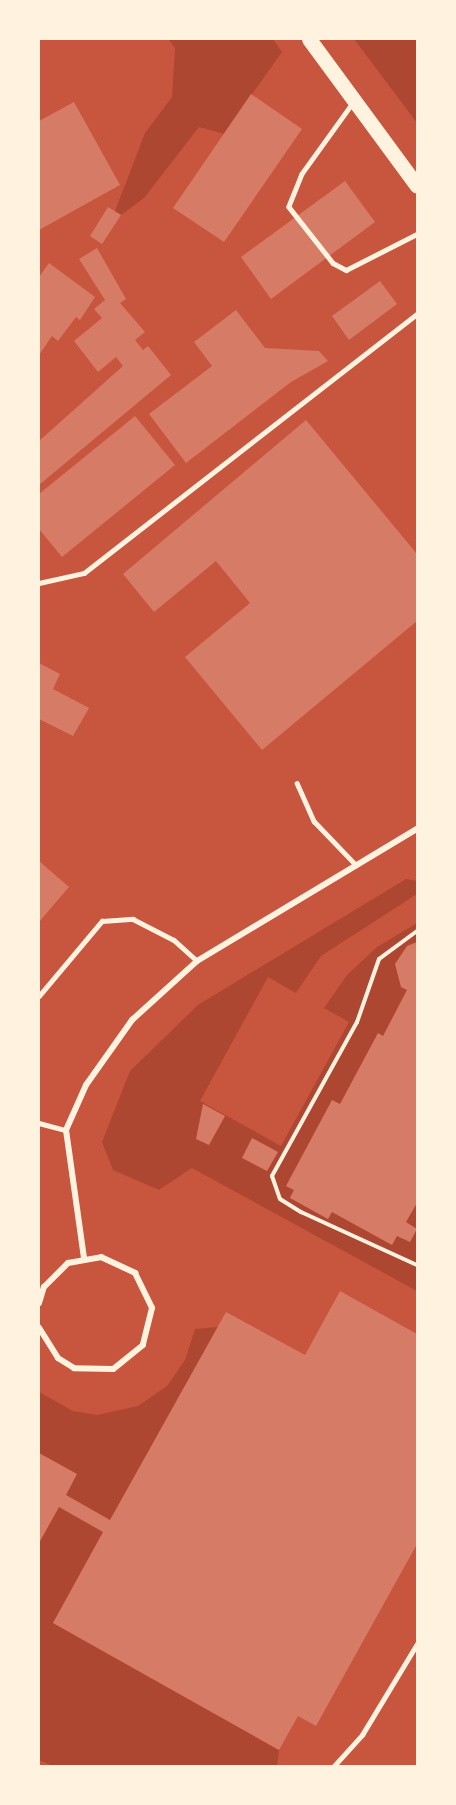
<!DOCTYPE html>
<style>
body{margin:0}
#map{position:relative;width:456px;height:1805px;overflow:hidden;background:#c8553d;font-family:"Exo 2",sans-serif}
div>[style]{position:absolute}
.green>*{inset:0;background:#ae4732}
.building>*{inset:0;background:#d67c66}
.path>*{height:4px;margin:-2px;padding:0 2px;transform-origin:2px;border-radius:2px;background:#fff3e0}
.service>*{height:4.5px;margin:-2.25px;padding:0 2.25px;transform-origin:2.25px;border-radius:2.25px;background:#fff3e0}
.minor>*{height:6px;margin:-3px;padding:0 3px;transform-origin:3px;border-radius:3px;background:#fff3e0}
.primary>*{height:15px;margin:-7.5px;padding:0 7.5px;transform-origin:7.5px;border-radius:7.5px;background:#fff3e0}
span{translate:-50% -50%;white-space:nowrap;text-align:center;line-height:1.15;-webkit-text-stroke:5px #fff3e0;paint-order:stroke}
.frame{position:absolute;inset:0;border:40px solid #fff3e0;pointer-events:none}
</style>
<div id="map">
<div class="green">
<div style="clip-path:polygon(168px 39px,273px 39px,282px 52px,224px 134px,199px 127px,144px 198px,121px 215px,115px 211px,145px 133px,172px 97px,175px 48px)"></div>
<div style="clip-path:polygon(354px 39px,417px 39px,417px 123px)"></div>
<div style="clip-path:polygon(406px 879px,417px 881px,417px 894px,321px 956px,296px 993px,268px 977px,200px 1101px,281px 1146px,349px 1022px,324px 1008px,347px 975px,377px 947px,417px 923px,417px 1291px,192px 1168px,159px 1190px,113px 1170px,102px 1142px,130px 1071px,198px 1005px)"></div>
<div style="clip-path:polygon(218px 1327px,53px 1623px,279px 1750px,277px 1766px,53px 1766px,39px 1760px,39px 1392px,73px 1411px,97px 1415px,138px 1406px,167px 1386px,185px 1360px,195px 1329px)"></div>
</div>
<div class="building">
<div style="clip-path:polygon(251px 94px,302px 129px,224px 242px,173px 208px)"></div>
<div style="clip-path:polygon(74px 102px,120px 185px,39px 230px,39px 121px)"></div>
<div style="clip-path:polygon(345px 181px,375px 222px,271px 299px,241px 257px)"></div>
<div style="clip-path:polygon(108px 207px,121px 215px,102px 244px,90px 236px)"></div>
<div style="clip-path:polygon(97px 248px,126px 299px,120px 303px,145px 332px,135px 340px,143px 350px,148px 346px,171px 375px,39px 485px,39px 441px,123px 366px,116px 357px,98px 372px,74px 341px,102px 318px,94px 309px,105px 300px,79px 259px)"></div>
<div style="clip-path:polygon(49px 263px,95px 297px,80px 320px,76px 317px,58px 341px,52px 336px,39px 355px,39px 277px)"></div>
<div style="clip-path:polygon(380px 281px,397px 304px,349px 340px,332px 316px)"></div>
<div style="clip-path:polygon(236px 310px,265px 348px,319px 351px,328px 361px,291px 382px,186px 463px,149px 414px,212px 366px,194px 342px)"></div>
<div style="clip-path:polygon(135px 416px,175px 465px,62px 557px,39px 529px,39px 494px)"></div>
<div style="clip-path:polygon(306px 420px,417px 554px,417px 621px,262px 750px,185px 657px,250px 603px,216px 561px,154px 612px,123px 574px)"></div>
<div style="clip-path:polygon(39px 663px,60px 674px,53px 689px,89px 708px,73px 736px,39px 719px)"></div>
<div style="clip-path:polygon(39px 861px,69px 887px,39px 922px)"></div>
<div style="clip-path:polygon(417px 942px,417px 1203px,406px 1222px,417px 1229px,410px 1242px,397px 1236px,392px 1245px,332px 1212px,328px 1219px,290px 1198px,294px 1190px,286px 1186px,332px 1100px,340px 1104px,378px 1033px,383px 1036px,407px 990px,401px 987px,395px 964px,407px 946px)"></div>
<div style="clip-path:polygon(203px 1104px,225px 1116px,209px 1145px,196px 1139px)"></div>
<div style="clip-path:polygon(252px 1138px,278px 1152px,267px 1171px,242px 1158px)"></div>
<div style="clip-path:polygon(340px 1291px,417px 1334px,417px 1544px,316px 1726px,298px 1716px,279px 1750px,53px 1623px,103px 1532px,59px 1507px,39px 1543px,39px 1453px,77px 1474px,66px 1495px,110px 1520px,226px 1312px,305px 1355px)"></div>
</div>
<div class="path">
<div style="left:417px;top:931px;width:47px;rotate:143.6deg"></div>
<div style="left:379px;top:959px;width:67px;rotate:109.2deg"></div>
<div style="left:357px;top:1022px;width:176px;rotate:118.9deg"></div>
<div style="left:272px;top:1176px;width:24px;rotate:71deg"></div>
<div style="left:280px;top:1199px;width:25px;rotate:32deg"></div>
<div style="left:301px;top:1212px;width:128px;rotate:24.6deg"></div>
</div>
<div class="service">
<div style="left:353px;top:103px;width:87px;rotate:125.7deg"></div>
<div style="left:302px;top:174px;width:35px;rotate:112deg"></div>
<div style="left:289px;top:207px;width:71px;rotate:51.8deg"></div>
<div style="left:333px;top:263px;width:15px;rotate:28deg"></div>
<div style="left:346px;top:270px;width:80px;rotate:-26.9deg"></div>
<div style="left:39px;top:583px;width:46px;rotate:-12.5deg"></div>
<div style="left:84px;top:573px;width:422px;rotate:-37.9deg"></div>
<div style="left:297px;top:783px;width:42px;rotate:65.9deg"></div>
<div style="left:314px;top:821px;width:61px;rotate:46.3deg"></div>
<div style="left:39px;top:996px;width:98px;rotate:-50deg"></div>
<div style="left:102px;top:921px;width:31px;rotate:-4deg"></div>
<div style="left:133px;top:919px;width:46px;rotate:27.1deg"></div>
<div style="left:174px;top:940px;width:31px;rotate:42deg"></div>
<div style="left:39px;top:1123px;width:28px;rotate:15deg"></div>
<div style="left:334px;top:1766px;width:42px;rotate:-47.9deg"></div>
<div style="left:362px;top:1735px;width:106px;rotate:-58.9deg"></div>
</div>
<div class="minor">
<div style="left:84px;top:1258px;width:129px;rotate:-98deg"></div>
<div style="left:66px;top:1130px;width:49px;rotate:-66deg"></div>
<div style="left:86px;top:1085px;width:80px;rotate:-54.7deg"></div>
<div style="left:132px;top:1020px;width:88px;rotate:-42.2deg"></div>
<div style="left:197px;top:961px;width:257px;rotate:-31deg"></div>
<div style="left:39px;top:1303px;width:17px;rotate:-73deg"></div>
<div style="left:44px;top:1287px;width:34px;rotate:-45deg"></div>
<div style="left:68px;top:1263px;width:34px;rotate:-10deg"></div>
<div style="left:101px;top:1257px;width:38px;rotate:25deg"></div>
<div style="left:135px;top:1273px;width:39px;rotate:64deg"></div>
<div style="left:152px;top:1308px;width:38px;rotate:104deg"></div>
<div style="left:143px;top:1345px;width:38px;rotate:141deg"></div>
<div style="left:113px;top:1369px;width:39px;rotate:-179deg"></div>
<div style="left:74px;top:1368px;width:19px;rotate:-148deg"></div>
<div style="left:58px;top:1358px;width:36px;rotate:-122deg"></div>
</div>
<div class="primary">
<div style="left:309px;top:39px;width:182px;rotate:53.7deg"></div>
</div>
<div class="frame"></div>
</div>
